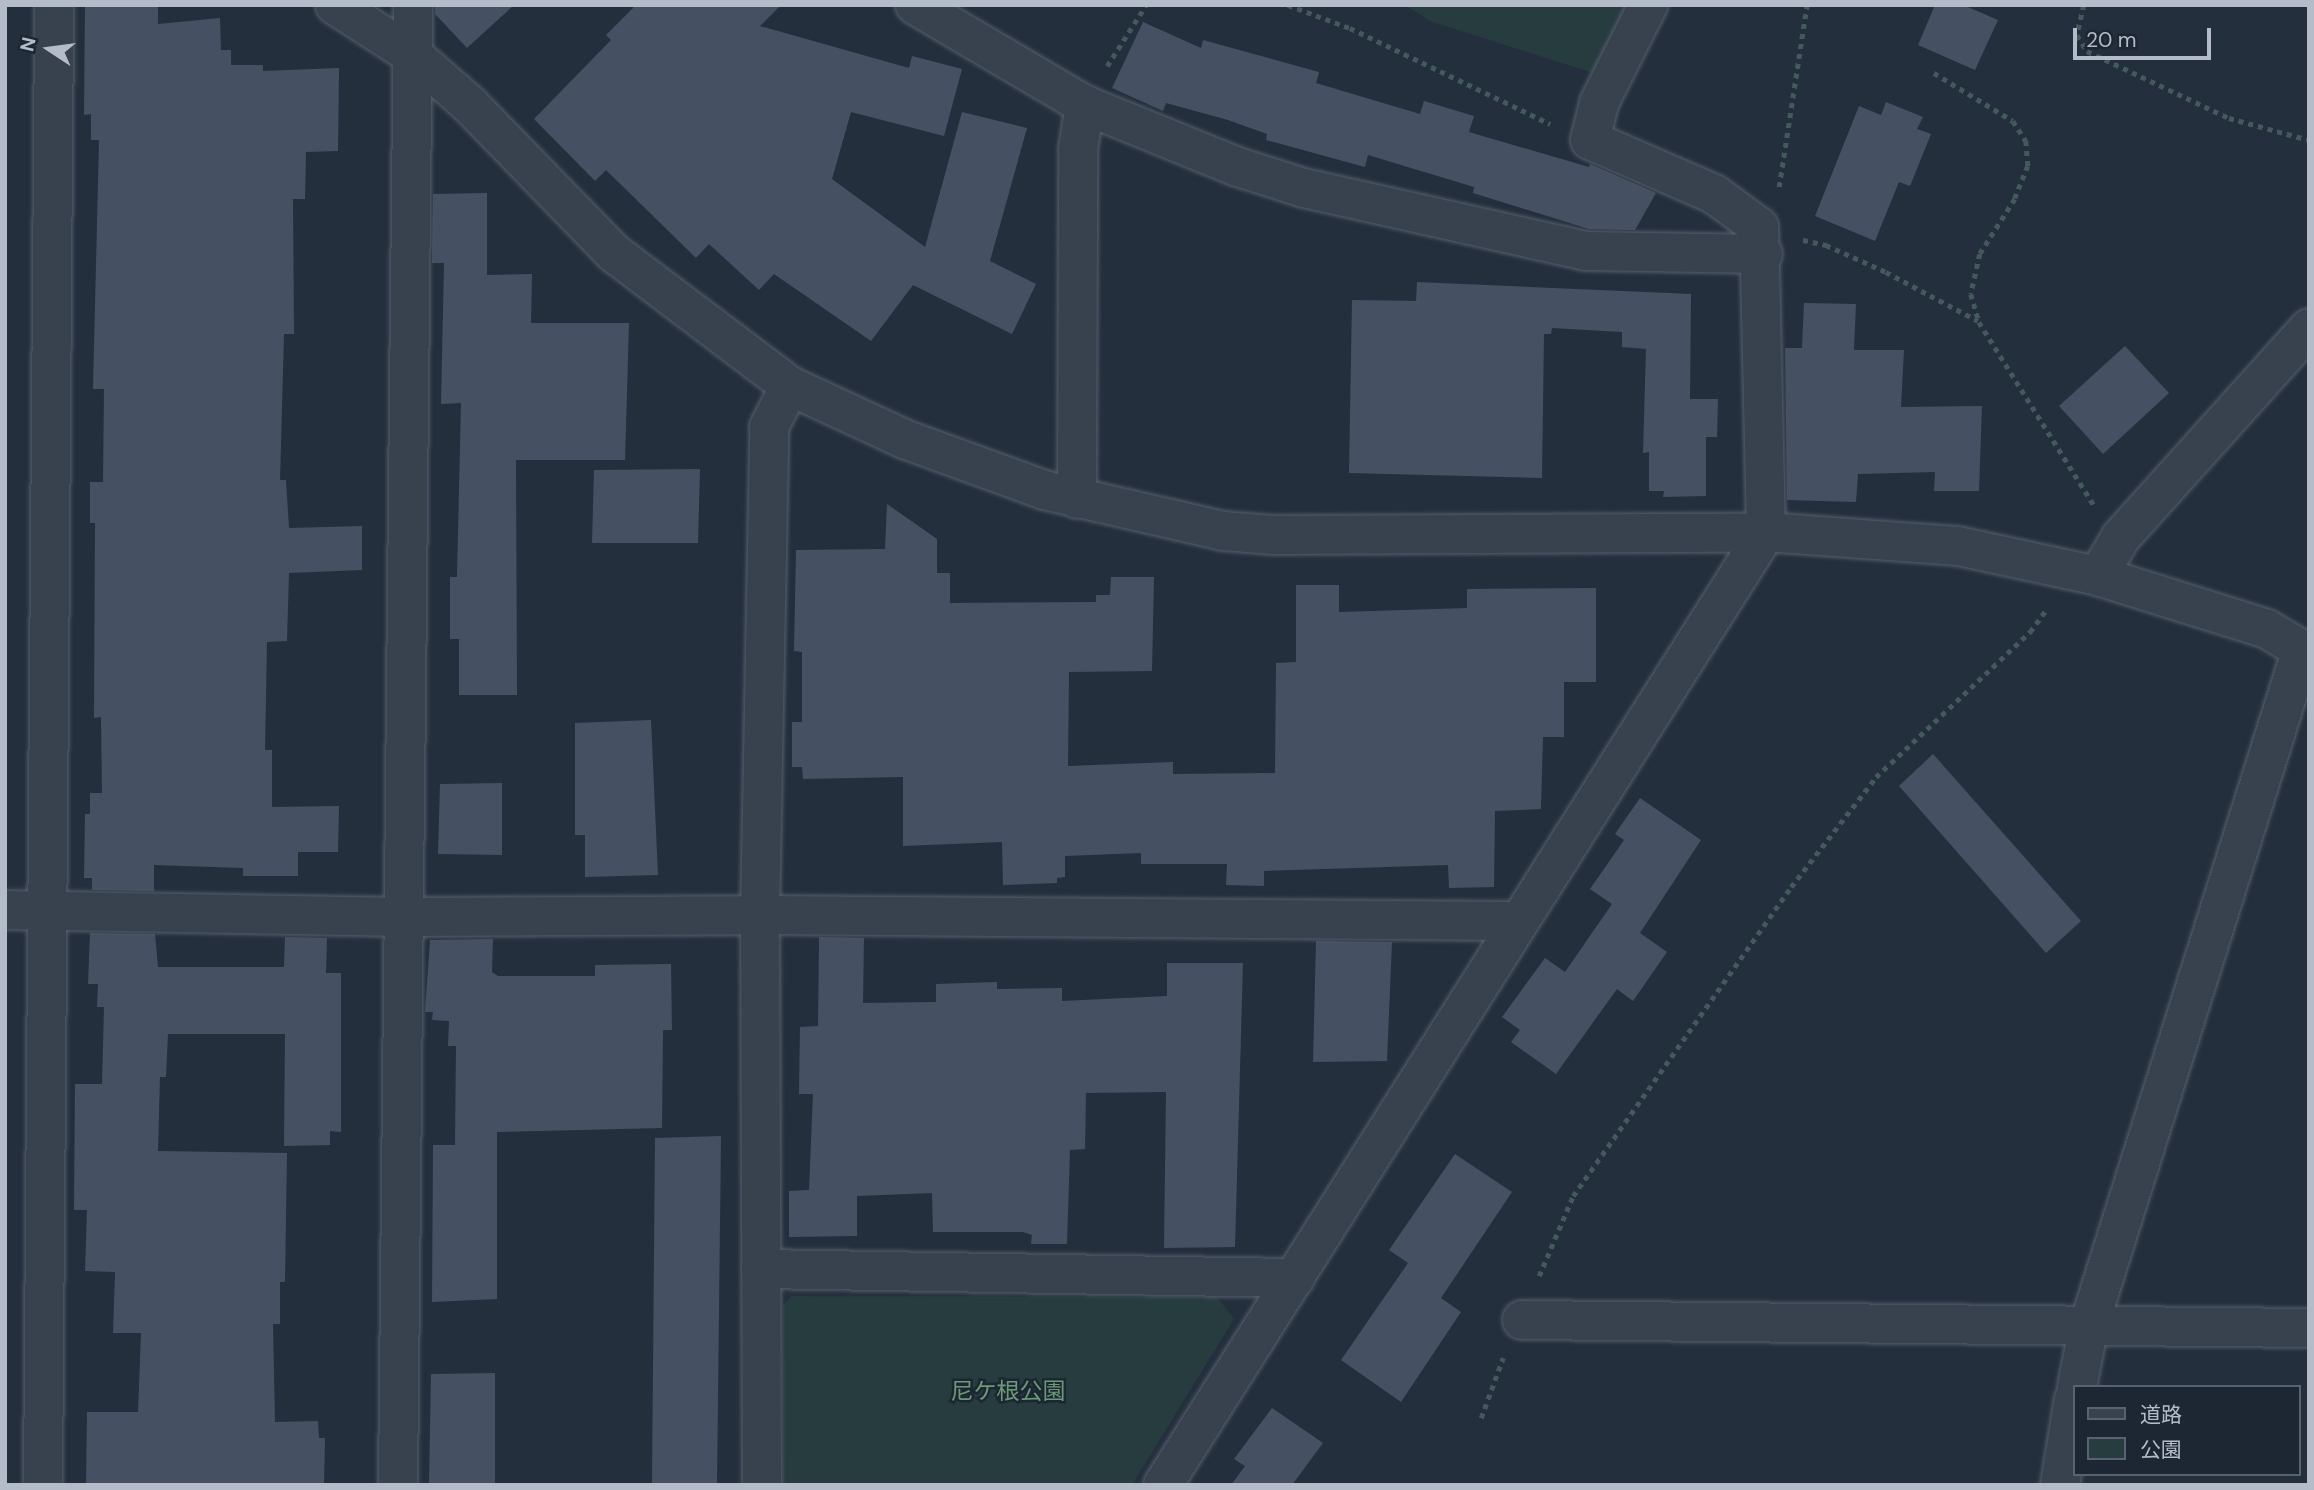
<!DOCTYPE html>
<meta charset="utf-8">
<style>
body{margin:0}
#map{position:relative;width:2314px;height:1490px;overflow:hidden;background:#242f3e;font-family:"DM Sans","Noto Sans JP",sans-serif}
div>[style]{position:absolute}
.green>*{inset:0;background:#263c3f}
.building>*{inset:0;background:#455162}
.path>*{height:4.5px;margin-top:-2.25px;transform-origin:0;background:repeating-linear-gradient(90deg,#44595c 0 5px,transparent 0 10px)}
.roads{filter:drop-shadow(0 0 2px #565f6c) drop-shadow(0 0 2px #565f6c)}
.minor>*{height:38px;margin:-19px;padding:0 19px;transform-origin:19px;border-radius:19px;background:#38414e}
.tertiary>*{height:38px;margin:-19px;padding:0 19px;transform-origin:19px;border-radius:19px;background:#38414e}
span{translate:-50% -50%;white-space:nowrap;text-align:center;line-height:1.15;-webkit-text-stroke:5px #1d2633;paint-order:stroke}
.park-label{font-size:23px;color:#6b9a76}
.frame{position:absolute;inset:0;border:7px solid #b4bcc9;pointer-events:none}
.legend{position:absolute;left:2073px;top:1385px;width:228px;height:91px;box-sizing:border-box;background:#1d2633;border:2px solid #59626f;margin:0;padding:9px 12px;list-style:none;font-size:21px;color:#b4bcc9}
.legend li{display:flex;align-items:center;gap:14px;height:35px}
.legend b{width:35px;border:2px solid #59626f}
.north{position:absolute;left:14px;top:14px;width:70px;height:70px;-webkit-text-stroke:5px #1d2633;paint-order:stroke;rotate:283deg;font-size:19px;font-weight:700;line-height:28px;text-align:center;color:#b4bcc9}
.north::after{content:'';display:block;margin:auto;width:24px;height:32px;background:#b4bcc9;clip-path:polygon(50% 0,100% 100%,50% 72%,0 100%)}
.scale{position:absolute;left:2073px;top:28px;width:138px;height:32px;box-sizing:border-box;border:4px solid #b4bcc9;border-top:0;padding-left:9px;font-size:21px;line-height:24px;white-space:nowrap;color:#b4bcc9;-webkit-text-stroke:5px #1d2633;paint-order:stroke}
</style>
<div id="map">
<div class="green">
<div style="clip-path:polygon(1405px 5px,1628px 5px,1596px 74px,1430px 21px)"></div>
<div style="clip-path:polygon(791px 1296px,1217px 1297px,1234px 1319px,1132px 1485px,783px 1485px,783px 1306px)"></div>
</div>
<div class="building">
<div style="clip-path:polygon(85px 5px,158px 5px,158px 24px,220px 18px,221px 50px,231px 50px,231px 65px,263px 65px,263px 71px,339px 68px,338px 151px,306px 152px,305px 199px,293px 199px,294px 334px,284px 334px,280px 480px,286px 480px,289px 528px,362px 526px,362px 570px,289px 573px,287px 641px,267px 642px,265px 750px,272px 750px,272px 807px,339px 806px,338px 852px,298px 852px,298px 876px,243px 876px,243px 868px,154px 865px,154px 891px,92px 890px,92px 878px,84px 878px,85px 814px,90px 814px,90px 793px,102px 793px,101px 717px,94px 718px,95px 523px,90px 523px,90px 482px,103px 482px,104px 389px,93px 389px,99px 140px,91px 140px,91px 114px,84px 115px)"></div>
<div style="clip-path:polygon(435px 5px,514px 5px,467px 48px,435px 14px)"></div>
<div style="clip-path:polygon(636px 5px,781px 5px,760px 26px,909px 68px,912px 56px,962px 69px,944px 136px,851px 112px,832px 179px,925px 247px,962px 112px,1027px 128px,990px 261px,1036px 284px,1012px 334px,913px 285px,871px 341px,774px 274px,759px 290px,709px 244px,696px 258px,606px 170px,595px 181px,534px 119px,611px 40px,606px 35px)"></div>
<div style="clip-path:polygon(1935px 5px,1963px 5px,1998px 20px,1975px 70px,1918px 45px)"></div>
<div style="clip-path:polygon(1143px 22px,1201px 48px,1203px 40px,1319px 72px,1316px 83px,1420px 114px,1424px 101px,1474px 116px,1469px 132px,1589px 167px,1590px 164px,1656px 193px,1635px 230px,1589px 229px,1473px 193px,1474px 187px,1368px 155px,1365px 167px,1266px 140px,1267px 134px,1228px 120px,1166px 103px,1163px 111px,1112px 88px)"></div>
<div style="clip-path:polygon(1886px 102px,1923px 117px,1917px 129px,1931px 134px,1910px 186px,1899px 182px,1875px 241px,1815px 216px,1859px 106px,1881px 115px)"></div>
<div style="clip-path:polygon(487px 193px,487px 275px,532px 274px,531px 323px,629px 323px,625px 460px,516px 460px,517px 695px,459px 695px,459px 639px,450px 639px,450px 577px,457px 577px,461px 403px,441px 404px,444px 263px,432px 263px,433px 194px)"></div>
<div style="clip-path:polygon(1417px 282px,1691px 294px,1690px 399px,1718px 399px,1717px 437px,1706px 437px,1706px 496px,1663px 497px,1664px 491px,1649px 491px,1649px 452px,1643px 453px,1646px 349px,1622px 347px,1622px 332px,1552px 328px,1551px 334px,1544px 334px,1542px 478px,1349px 473px,1352px 300px,1416px 301px)"></div>
<div style="clip-path:polygon(1804px 303px,1856px 304px,1854px 350px,1904px 350px,1901px 407px,1982px 406px,1979px 491px,1934px 491px,1935px 472px,1858px 474px,1856px 502px,1787px 500px,1785px 348px,1802px 348px)"></div>
<div style="clip-path:polygon(2125px 346px,2169px 393px,2103px 454px,2059px 406px)"></div>
<div style="clip-path:polygon(700px 469px,698px 543px,592px 543px,594px 470px)"></div>
<div style="clip-path:polygon(887px 504px,937px 539px,937px 573px,950px 573px,950px 603px,1096px 602px,1096px 595px,1110px 595px,1111px 577px,1154px 577px,1152px 671px,1069px 672px,1068px 766px,1173px 762px,1173px 774px,1275px 773px,1276px 663px,1296px 662px,1296px 585px,1339px 585px,1339px 612px,1467px 608px,1467px 589px,1596px 588px,1596px 682px,1564px 682px,1564px 737px,1543px 737px,1541px 809px,1495px 811px,1494px 887px,1449px 888px,1448px 865px,1264px 871px,1264px 886px,1226px 885px,1227px 864px,1141px 864px,1141px 853px,1065px 856px,1065px 877px,1057px 878px,1057px 883px,1003px 885px,1002px 842px,903px 846px,903px 777px,803px 779px,802px 767px,792px 767px,792px 722px,802px 722px,802px 652px,794px 651px,796px 550px,885px 549px)"></div>
<div style="clip-path:polygon(651px 720px,658px 875px,585px 877px,585px 835px,575px 835px,575px 723px)"></div>
<div style="clip-path:polygon(1933px 754px,2081px 921px,2046px 953px,1899px 786px)"></div>
<div style="clip-path:polygon(502px 783px,502px 855px,438px 854px,440px 784px)"></div>
<div style="clip-path:polygon(1640px 798px,1701px 840px,1640px 933px,1667px 952px,1633px 1001px,1617px 989px,1556px 1074px,1511px 1042px,1520px 1030px,1502px 1017px,1545px 958px,1565px 972px,1612px 904px,1590px 889px,1624px 840px,1615px 834px)"></div>
<div style="clip-path:polygon(90px 933px,155px 934px,158px 967px,284px 967px,285px 937px,327px 938px,326px 973px,341px 973px,341px 1132px,330px 1131px,330px 1145px,284px 1146px,285px 1034px,168px 1034px,166px 1077px,160px 1077px,158px 1151px,287px 1153px,285px 1282px,280px 1282px,280px 1324px,273px 1324px,275px 1422px,318px 1421px,319px 1438px,325px 1438px,324px 1485px,86px 1485px,87px 1412px,138px 1412px,141px 1333px,113px 1333px,115px 1272px,85px 1271px,87px 1210px,74px 1210px,75px 1084px,102px 1084px,104px 1007px,97px 1007px,98px 984px,88px 984px)"></div>
<div style="clip-path:polygon(819px 937px,864px 938px,863px 1003px,936px 1002px,936px 984px,997px 982px,997px 989px,1062px 988px,1062px 1001px,1167px 996px,1167px 963px,1243px 963px,1235px 1247px,1164px 1248px,1166px 1092px,1086px 1093px,1085px 1149px,1070px 1150px,1067px 1244px,1031px 1244px,1032px 1235px,1023px 1232px,933px 1232px,932px 1193px,857px 1196px,857px 1236px,789px 1237px,789px 1191px,809px 1190px,813px 1094px,799px 1094px,800px 1027px,818px 1026px)"></div>
<div style="clip-path:polygon(493px 939px,492px 972px,498px 976px,595px 976px,595px 965px,671px 964px,672px 1030px,663px 1030px,662px 1128px,497px 1132px,497px 1299px,432px 1302px,433px 1145px,455px 1145px,456px 1046px,448px 1046px,449px 1021px,432px 1020px,433px 1012px,425px 1012px,430px 940px)"></div>
<div style="clip-path:polygon(1316px 941px,1392px 942px,1387px 1061px,1313px 1062px)"></div>
<div style="clip-path:polygon(721px 1136px,717px 1485px,652px 1485px,655px 1138px)"></div>
<div style="clip-path:polygon(1455px 1154px,1512px 1192px,1441px 1298px,1461px 1312px,1401px 1402px,1341px 1360px,1408px 1263px,1389px 1250px)"></div>
<div style="clip-path:polygon(495px 1373px,495px 1485px,429px 1485px,431px 1374px)"></div>
<div style="clip-path:polygon(1272px 1408px,1323px 1443px,1292px 1485px,1231px 1485px,1245px 1466px,1234px 1459px)"></div>
</div>
<div class="path">
<div style="left:1288px;top:5px;width:66px;rotate:20.4deg"></div>
<div style="left:1350px;top:28px;width:222px;rotate:25.6deg"></div>
<div style="left:2084px;top:5px;width:31px;rotate:103deg"></div>
<div style="left:2077px;top:35px;width:19px;rotate:58deg"></div>
<div style="left:2087px;top:51px;width:157px;rotate:25.3deg"></div>
<div style="left:2229px;top:118px;width:83px;rotate:15.4deg"></div>
<div style="left:1107px;top:66px;width:72px;rotate:-57.4deg"></div>
<div style="left:1934px;top:73px;width:92px;rotate:31.3deg"></div>
<div style="left:2013px;top:121px;width:24px;rotate:57deg"></div>
<div style="left:2026px;top:141px;width:25px;rotate:85deg"></div>
<div style="left:2028px;top:166px;width:35px;rotate:112deg"></div>
<div style="left:2015px;top:199px;width:65px;rotate:122.5deg"></div>
<div style="left:1980px;top:254px;width:41px;rotate:102.7deg"></div>
<div style="left:1971px;top:294px;width:29px;rotate:74deg"></div>
<div style="left:1979px;top:322px;width:216px;rotate:57.9deg"></div>
<div style="left:1779px;top:187px;width:184px;rotate:-81.3deg"></div>
<div style="left:1803px;top:240px;width:24px;rotate:12deg"></div>
<div style="left:1826px;top:245px;width:66px;rotate:24.2deg"></div>
<div style="left:1886px;top:272px;width:104px;rotate:28deg"></div>
<div style="left:1539px;top:1276px;width:87px;rotate:-67deg"></div>
<div style="left:1573px;top:1196px;width:378px;rotate:-54.8deg"></div>
<div style="left:1791px;top:887px;width:139px;rotate:-52.3deg"></div>
<div style="left:1876px;top:777px;width:212px;rotate:-43.3deg"></div>
<div style="left:2030px;top:632px;width:29px;rotate:-54deg"></div>
<div style="left:1481px;top:1418px;width:64px;rotate:-69.9deg"></div>
</div>
<div class="roads">
<div class="minor">
<div style="left:915px;top:5px;width:197px;rotate:30.5deg"></div>
<div style="left:1085px;top:105px;width:165px;rotate:22.1deg"></div>
<div style="left:1238px;top:167px;width:69px;rotate:17.7deg"></div>
<div style="left:1304px;top:188px;width:289px;rotate:12.6deg"></div>
<div style="left:1586px;top:251px;width:177px;rotate:1deg"></div>
<div style="left:1077px;top:499px;width:350px;rotate:-89.8deg"></div>
<div style="left:1078px;top:149px;width:45px;rotate:-81deg"></div>
<div style="left:2098px;top:576px;width:45px;rotate:-59.5deg"></div>
<div style="left:2121px;top:537px;width:281px;rotate:-48deg"></div>
<div style="left:5px;top:910px;width:399px;rotate:1deg"></div>
<div style="left:404px;top:917px;width:356px;rotate:-0.3deg"></div>
<div style="left:760px;top:915px;width:757px;rotate:0.45deg"></div>
<div style="left:761px;top:1269px;width:534px;rotate:0.97deg"></div>
<div style="left:1522px;top:1320px;width:787px;rotate:0.58deg"></div>
<div style="left:43px;top:1485px;width:1480px;rotate:-89.57deg"></div>
<div style="left:398px;top:1485px;width:1480px;rotate:-89.42deg"></div>
<div style="left:762px;top:1485px;width:570px;rotate:-90.2deg"></div>
<div style="left:760px;top:915px;width:488px;rotate:-88.9deg"></div>
<div style="left:769px;top:427px;width:46px;rotate:-62.9deg"></div>
<div style="left:1163px;top:1485px;width:1128px;rotate:-57.68deg"></div>
<div style="left:1766px;top:532px;width:305px;rotate:-91.3deg"></div>
<div style="left:1759px;top:227px;width:56px;rotate:-143.7deg"></div>
<div style="left:1714px;top:194px;width:135px;rotate:-156.5deg"></div>
<div style="left:1590px;top:140px;width:38px;rotate:-76deg"></div>
<div style="left:1599px;top:103px;width:110px;rotate:-63.4deg"></div>
</div>
<div class="tertiary">
<div style="left:335px;top:5px;width:94px;rotate:32.8deg"></div>
<div style="left:414px;top:56px;width:73px;rotate:41.1deg"></div>
<div style="left:469px;top:104px;width:208px;rotate:45.8deg"></div>
<div style="left:614px;top:253px;width:221px;rotate:37.1deg"></div>
<div style="left:790px;top:386px;width:126px;rotate:24.9deg"></div>
<div style="left:904px;top:439px;width:149px;rotate:20deg"></div>
<div style="left:1044px;top:490px;width:184px;rotate:12.9deg"></div>
<div style="left:1223px;top:531px;width:50px;rotate:4.6deg"></div>
<div style="left:1273px;top:535px;width:493px;rotate:-0.3deg"></div>
<div style="left:1766px;top:532px;width:193px;rotate:4.2deg"></div>
<div style="left:1958px;top:546px;width:143px;rotate:12.1deg"></div>
<div style="left:2098px;top:576px;width:177px;rotate:17.4deg"></div>
<div style="left:2267px;top:629px;width:49px;rotate:30.8deg"></div>
<div style="left:2077px;top:1387px;width:63px;rotate:-79deg"></div>
<div style="left:2089px;top:1325px;width:706px;rotate:-72.52deg"></div>
<div style="left:2060px;top:1485px;width:87px;rotate:-80.8deg"></div>
</div>
</div>
<div class="park-label">
<span style="left:1008px;top:1391px">尼ケ根公園</span>
</div>
<div class="frame"></div>
<ul class="legend">
<li><b style="height:9px;background:#38414e"></b>道路</li>
<li><b style="height:19px;background:#263c3f"></b>公園</li>
</ul>
<div class="north">N</div>
<div class="scale">20 m</div>
</div>
